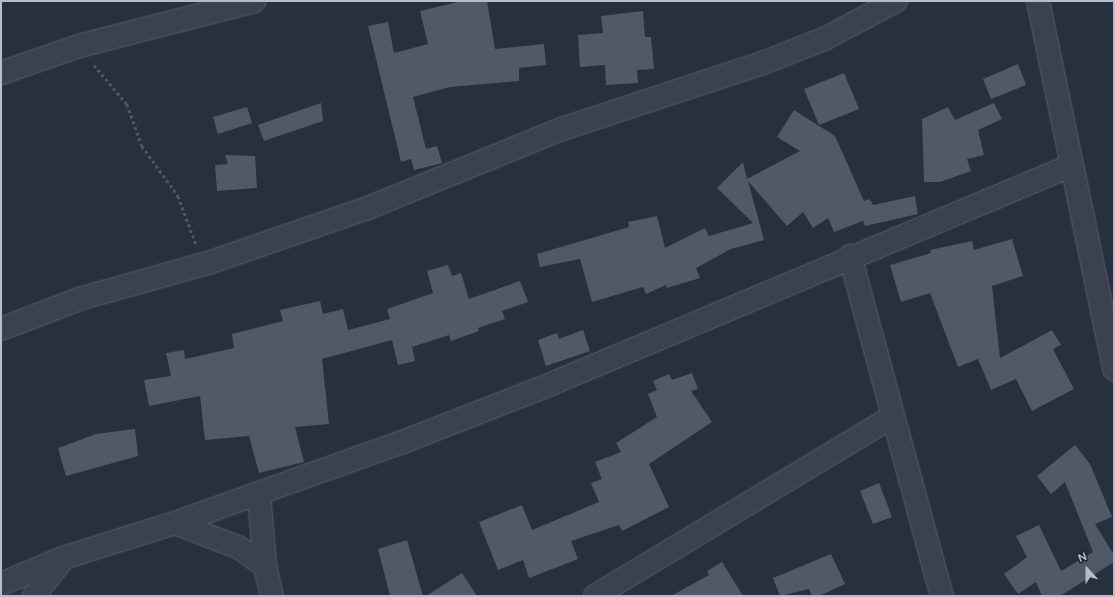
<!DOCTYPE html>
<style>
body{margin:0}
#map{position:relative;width:1115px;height:597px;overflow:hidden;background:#27303d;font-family:Figtree,sans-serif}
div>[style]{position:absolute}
.building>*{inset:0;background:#505968}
.path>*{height:2.5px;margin-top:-1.25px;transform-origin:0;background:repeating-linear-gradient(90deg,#495a5d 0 3px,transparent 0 6px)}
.roads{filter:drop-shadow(0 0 1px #59606b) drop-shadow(0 0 1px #59606b)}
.minor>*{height:22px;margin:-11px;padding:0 11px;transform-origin:11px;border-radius:11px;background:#3b424d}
span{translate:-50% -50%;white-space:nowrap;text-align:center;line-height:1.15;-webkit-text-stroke:4px #1f2732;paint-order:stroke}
.frame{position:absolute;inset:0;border:2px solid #b7bdc8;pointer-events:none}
.north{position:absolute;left:1067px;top:549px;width:40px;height:40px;-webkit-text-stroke:3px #1f2732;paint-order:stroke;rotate:339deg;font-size:11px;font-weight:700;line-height:16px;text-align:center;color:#b7bdc8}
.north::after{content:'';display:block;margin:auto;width:14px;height:18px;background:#b7bdc8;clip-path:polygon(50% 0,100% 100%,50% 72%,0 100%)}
</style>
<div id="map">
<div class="building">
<div style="clip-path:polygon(462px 1px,487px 1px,495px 49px,544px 44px,546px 65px,519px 68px,519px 81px,450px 87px,413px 97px,426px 149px,437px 146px,442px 163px,414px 170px,411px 159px,401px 162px,368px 26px,388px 22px,394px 53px,428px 44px,420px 11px)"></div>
<div style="clip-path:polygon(643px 11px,645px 37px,651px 37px,654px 69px,637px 70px,638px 83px,606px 85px,605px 65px,580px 67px,578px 35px,603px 33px,601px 16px)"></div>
<div style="clip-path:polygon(1018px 64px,1026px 85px,991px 99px,983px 79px)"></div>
<div style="clip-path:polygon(844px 73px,859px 109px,819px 125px,804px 89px)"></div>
<div style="clip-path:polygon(321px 103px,323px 121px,264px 141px,258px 125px)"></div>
<div style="clip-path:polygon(994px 103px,1002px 119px,978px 130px,984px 155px,967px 159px,971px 171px,940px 182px,924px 182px,922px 119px,948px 107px,955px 120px)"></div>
<div style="clip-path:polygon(247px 107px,252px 123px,218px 134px,213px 117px)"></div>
<div style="clip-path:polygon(794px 110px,835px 136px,864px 201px,870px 199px,873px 205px,915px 196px,918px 214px,865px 226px,863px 221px,834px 232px,828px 218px,813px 228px,803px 212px,787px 226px,748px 181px,764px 240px,731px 249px,696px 268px,700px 278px,667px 288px,666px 285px,646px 294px,643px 287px,592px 302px,580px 259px,540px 267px,537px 254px,629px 227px,628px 222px,657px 216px,665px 248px,705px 228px,709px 236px,753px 223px,717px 188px,743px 162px,747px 179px,800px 151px,777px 137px)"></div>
<div style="clip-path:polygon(225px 155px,255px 156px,257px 188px,217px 191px,215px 165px,228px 164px)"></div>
<div style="clip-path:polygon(1012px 239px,1023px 276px,992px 286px,1000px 358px,1052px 330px,1061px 345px,1053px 349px,1074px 389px,1032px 411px,1016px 379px,991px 390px,978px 359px,958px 367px,930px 293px,901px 302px,890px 265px,931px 253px,930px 250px,972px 241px,974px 250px)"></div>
<div style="clip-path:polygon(448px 265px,452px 276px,461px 273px,469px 299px,520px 281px,528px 302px,502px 311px,505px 319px,478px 328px,479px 331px,451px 341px,449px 335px,412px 347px,415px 361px,398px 365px,392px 340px,322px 359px,329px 424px,295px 427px,304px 462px,259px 473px,249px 436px,205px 440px,200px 396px,149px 406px,144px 380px,171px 376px,166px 353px,184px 350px,185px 359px,234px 348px,232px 334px,283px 321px,280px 310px,320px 301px,323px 314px,343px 309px,348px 330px,390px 319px,387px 309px,433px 293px,427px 271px)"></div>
<div style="clip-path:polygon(583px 330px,590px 351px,546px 366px,538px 340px,557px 333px,559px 339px)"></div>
<div style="clip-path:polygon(692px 373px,698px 389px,691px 391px,712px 422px,649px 464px,669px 507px,622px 531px,619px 525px,571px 541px,578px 559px,529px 578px,523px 560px,498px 570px,479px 522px,522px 505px,532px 530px,599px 502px,591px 483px,602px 479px,595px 462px,621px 452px,616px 443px,657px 417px,648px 394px,657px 390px,653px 381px,669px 374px,672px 380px)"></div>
<div style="clip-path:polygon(135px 429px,138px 456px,66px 476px,58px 448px,96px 434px)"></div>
<div style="clip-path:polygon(1075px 445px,1090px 464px,1112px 517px,1095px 524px,1114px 555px,1114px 562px,1060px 596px,1042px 596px,1036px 582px,1018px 594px,1004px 574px,1027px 557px,1016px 536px,1039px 525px,1061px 571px,1093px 552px,1065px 482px,1051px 494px,1037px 476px)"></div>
<div style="clip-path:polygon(879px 483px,892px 517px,873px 524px,860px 491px)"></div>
<div style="clip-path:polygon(407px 540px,423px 596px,390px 596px,378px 549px)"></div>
<div style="clip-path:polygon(831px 554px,845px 584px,819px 596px,812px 596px,809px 589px,780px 596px,773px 578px)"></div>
<div style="clip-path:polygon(722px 562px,743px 596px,671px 596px,709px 575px,707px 571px)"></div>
<div style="clip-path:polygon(462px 573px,477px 596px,426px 596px)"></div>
</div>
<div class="path">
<div style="left:94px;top:65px;width:51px;rotate:49.8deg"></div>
<div style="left:127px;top:104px;width:45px;rotate:70.3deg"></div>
<div style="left:142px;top:146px;width:62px;rotate:54.2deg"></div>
<div style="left:178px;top:196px;width:51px;rotate:69.4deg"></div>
</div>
<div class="roads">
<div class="minor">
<div style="left:1038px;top:1px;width:376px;rotate:78.3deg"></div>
<div style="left:1px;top:73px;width:83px;rotate:-19.1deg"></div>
<div style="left:79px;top:46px;width:181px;rotate:-14.4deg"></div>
<div style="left:850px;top:256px;width:352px;rotate:74.9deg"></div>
<div style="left:1px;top:329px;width:84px;rotate:-21deg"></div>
<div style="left:79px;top:299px;width:134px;rotate:-15.6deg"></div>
<div style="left:208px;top:263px;width:169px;rotate:-19deg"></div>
<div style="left:368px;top:208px;width:209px;rotate:-22.2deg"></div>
<div style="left:562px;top:129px;width:212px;rotate:-18.2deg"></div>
<div style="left:763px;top:63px;width:68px;rotate:-21.6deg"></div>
<div style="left:826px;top:38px;width:79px;rotate:-27.9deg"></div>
<div style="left:259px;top:494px;width:72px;rotate:85.2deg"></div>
<div style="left:175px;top:523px;width:67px;rotate:20.9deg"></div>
<div style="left:238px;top:547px;width:33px;rotate:35deg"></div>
<div style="left:265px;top:566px;width:31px;rotate:77deg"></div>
<div style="left:1px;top:584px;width:67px;rotate:-22.8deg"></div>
<div style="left:63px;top:558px;width:117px;rotate:-17.4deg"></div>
<div style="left:175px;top:523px;width:239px;rotate:-19.6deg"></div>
<div style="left:400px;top:443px;width:162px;rotate:-21.3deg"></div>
<div style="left:551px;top:384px;width:563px;rotate:-22.78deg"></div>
<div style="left:34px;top:596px;width:47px;rotate:-51.9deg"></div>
<div style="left:595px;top:596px;width:348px;rotate:-31.1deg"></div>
</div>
</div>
<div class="frame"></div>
<div class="north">N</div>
</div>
